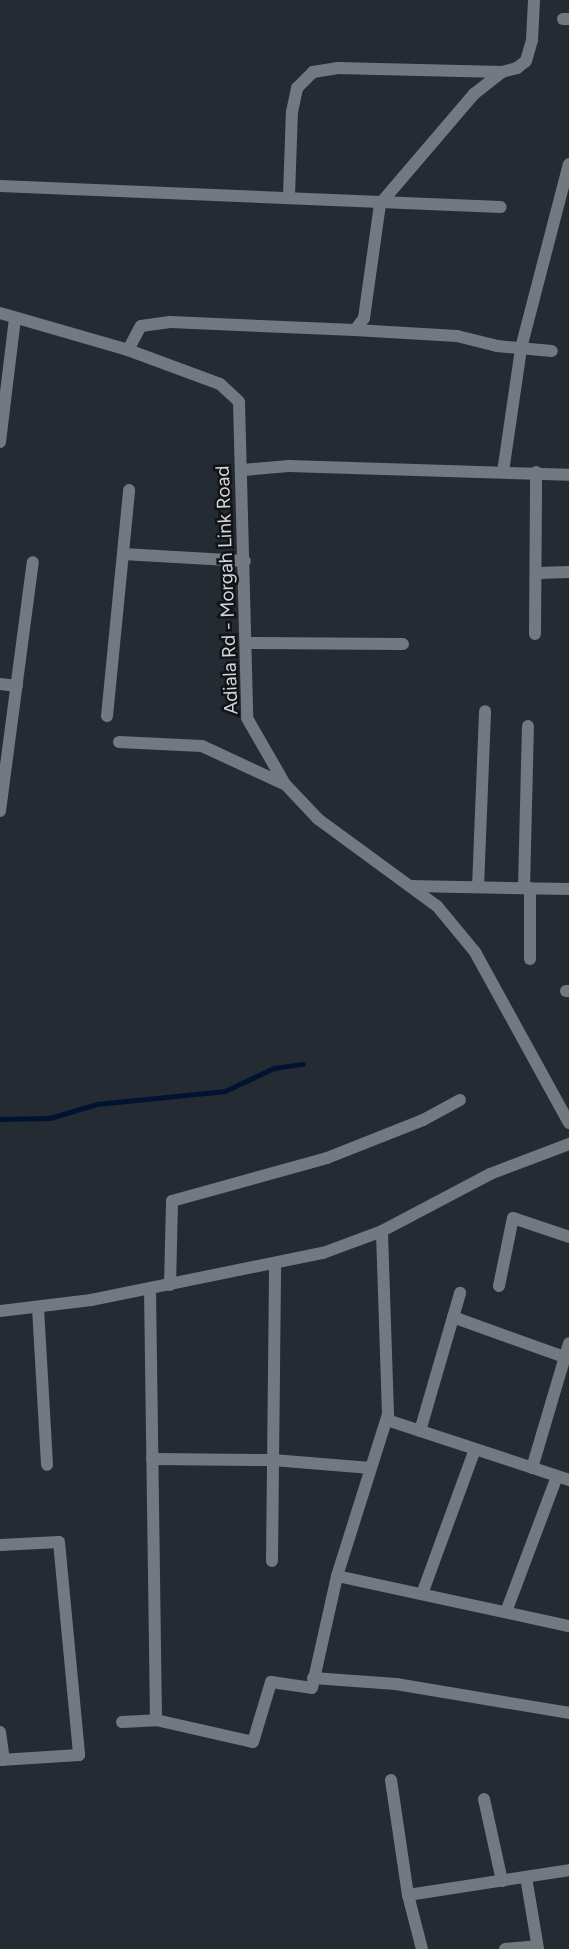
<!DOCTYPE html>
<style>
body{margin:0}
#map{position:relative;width:569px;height:1949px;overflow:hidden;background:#252b32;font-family:Figtree,sans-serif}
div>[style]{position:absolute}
.stream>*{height:4.5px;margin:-2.25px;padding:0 2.25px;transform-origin:2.25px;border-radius:2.25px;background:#001431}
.street>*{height:12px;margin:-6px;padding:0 6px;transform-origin:6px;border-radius:6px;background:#727981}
span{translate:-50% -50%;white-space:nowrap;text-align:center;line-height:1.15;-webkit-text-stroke:5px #111316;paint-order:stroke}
.street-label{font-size:19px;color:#d3d7db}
</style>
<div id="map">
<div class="stream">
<div style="left:0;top:1119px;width:50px;rotate:-1.1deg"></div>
<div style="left:50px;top:1118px;width:49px;rotate:-16.6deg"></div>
<div style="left:97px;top:1104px;width:129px;rotate:-5.8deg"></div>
<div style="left:225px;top:1091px;width:54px;rotate:-25.1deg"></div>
<div style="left:274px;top:1068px;width:29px;rotate:-8deg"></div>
</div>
<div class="street">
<div style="left:563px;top:19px;width:6px"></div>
<div style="left:0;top:186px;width:501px;rotate:2.4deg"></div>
<div style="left:289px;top:196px;width:84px;rotate:-88deg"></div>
<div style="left:292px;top:112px;width:25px;rotate:-78deg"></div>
<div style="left:297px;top:88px;width:23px;rotate:-45deg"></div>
<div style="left:313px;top:72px;width:24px;rotate:-9deg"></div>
<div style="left:337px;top:68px;width:165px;rotate:1.4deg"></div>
<div style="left:502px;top:72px;width:16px;rotate:-15deg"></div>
<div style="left:517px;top:68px;width:11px;rotate:-38deg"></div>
<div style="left:526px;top:61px;width:22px;rotate:-74deg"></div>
<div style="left:532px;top:40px;width:40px;rotate:-87.1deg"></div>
<div style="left:0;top:313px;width:133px;rotate:16.1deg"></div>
<div style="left:128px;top:350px;width:98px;rotate:20.3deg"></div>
<div style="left:220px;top:384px;width:26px;rotate:43deg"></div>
<div style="left:239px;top:402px;width:316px;rotate:88.5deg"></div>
<div style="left:247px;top:718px;width:76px;rotate:60.1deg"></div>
<div style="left:285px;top:784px;width:48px;rotate:46.7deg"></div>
<div style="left:318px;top:819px;width:147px;rotate:36.2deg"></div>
<div style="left:437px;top:906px;width:60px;rotate:50.4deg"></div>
<div style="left:475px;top:952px;width:195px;rotate:61.2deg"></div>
<div style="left:355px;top:330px;width:102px;rotate:3.4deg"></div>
<div style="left:457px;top:336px;width:41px;rotate:14deg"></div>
<div style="left:497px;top:346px;width:55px;rotate:5.2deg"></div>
<div style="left:128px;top:350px;width:27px;rotate:-62deg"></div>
<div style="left:141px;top:326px;width:29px;rotate:-8deg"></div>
<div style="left:170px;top:322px;width:185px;rotate:2.5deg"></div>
<div style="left:355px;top:330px;width:15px;rotate:-53deg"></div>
<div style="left:364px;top:318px;width:115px;rotate:-82deg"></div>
<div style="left:380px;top:204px;width:145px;rotate:-49.5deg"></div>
<div style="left:474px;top:94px;width:36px;rotate:-38deg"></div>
<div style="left:0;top:442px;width:125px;rotate:-83.1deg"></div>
<div style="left:243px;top:470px;width:46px;rotate:-5deg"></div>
<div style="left:289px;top:466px;width:280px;rotate:1.8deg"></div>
<div style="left:503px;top:472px;width:125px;rotate:-81.7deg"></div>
<div style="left:521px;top:348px;width:190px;rotate:-75.4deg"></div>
<div style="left:123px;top:554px;width:122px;rotate:3.3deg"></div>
<div style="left:538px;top:573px;width:31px;rotate:-2deg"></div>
<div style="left:535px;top:634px;width:162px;rotate:-89.6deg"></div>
<div style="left:246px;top:643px;width:157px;rotate:0.4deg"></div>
<div style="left:0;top:684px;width:17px;rotate:7deg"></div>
<div style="left:107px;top:716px;width:227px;rotate:-84.4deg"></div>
<div style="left:119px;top:742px;width:83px;rotate:2.8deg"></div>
<div style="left:202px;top:746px;width:90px;rotate:24.9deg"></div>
<div style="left:0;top:811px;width:251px;rotate:-82.5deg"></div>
<div style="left:410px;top:886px;width:159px;rotate:1.1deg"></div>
<div style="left:478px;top:887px;width:176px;rotate:-87.7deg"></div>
<div style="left:524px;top:888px;width:162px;rotate:-88.6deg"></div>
<div style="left:530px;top:959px;width:71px;rotate:-90deg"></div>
<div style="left:566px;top:991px;width:3px"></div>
<div style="left:170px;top:1285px;width:84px;rotate:-88.6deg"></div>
<div style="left:172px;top:1201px;width:161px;rotate:-15.5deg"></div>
<div style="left:327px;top:1158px;width:103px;rotate:-21.6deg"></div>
<div style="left:423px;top:1120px;width:42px;rotate:-28.4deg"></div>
<div style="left:499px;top:1286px;width:69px;rotate:-78.4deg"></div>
<div style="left:513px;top:1218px;width:59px;rotate:18.7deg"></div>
<div style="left:150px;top:1289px;width:431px;rotate:89.2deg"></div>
<div style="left:38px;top:1308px;width:157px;rotate:86.7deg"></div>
<div style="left:0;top:1311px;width:92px;rotate:-6.9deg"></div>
<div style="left:91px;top:1300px;width:237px;rotate:-11.5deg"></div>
<div style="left:323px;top:1253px;width:63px;rotate:-20.4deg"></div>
<div style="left:382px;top:1231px;width:122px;rotate:-27.8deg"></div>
<div style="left:490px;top:1174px;width:85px;rotate:-20.8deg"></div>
<div style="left:453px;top:1317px;width:118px;rotate:19.8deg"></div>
<div style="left:387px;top:1420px;width:192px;rotate:18.2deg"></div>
<div style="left:420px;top:1431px;width:144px;rotate:-73.8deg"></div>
<div style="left:152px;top:1459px;width:121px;rotate:0.5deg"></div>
<div style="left:273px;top:1460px;width:98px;rotate:4.7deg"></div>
<div style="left:532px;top:1468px;width:130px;rotate:-73.5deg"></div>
<div style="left:0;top:1545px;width:59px;rotate:-2.9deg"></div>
<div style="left:59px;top:1542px;width:214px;rotate:84.6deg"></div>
<div style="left:79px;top:1755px;width:79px;rotate:176.4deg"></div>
<div style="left:272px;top:1561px;width:298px;rotate:-89.4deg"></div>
<div style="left:337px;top:1576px;width:237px;rotate:12.2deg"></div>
<div style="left:422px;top:1594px;width:154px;rotate:-69.9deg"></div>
<div style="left:506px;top:1612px;width:145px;rotate:-69.4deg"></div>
<div style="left:313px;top:1678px;width:83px;rotate:4.1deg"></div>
<div style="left:396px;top:1684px;width:175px;rotate:9.5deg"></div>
<div style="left:122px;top:1722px;width:34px;rotate:-3deg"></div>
<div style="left:156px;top:1720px;width:99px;rotate:12.8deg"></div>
<div style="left:253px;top:1742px;width:63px;rotate:-73.3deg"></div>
<div style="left:271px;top:1682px;width:41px;rotate:8.3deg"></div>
<div style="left:312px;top:1688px;width:115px;rotate:-77.4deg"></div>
<div style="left:337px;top:1576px;width:170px;rotate:-72.5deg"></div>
<div style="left:388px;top:1414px;width:183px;rotate:-91.9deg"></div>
<div style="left:0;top:1732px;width:28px;rotate:82deg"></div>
<div style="left:391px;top:1780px;width:116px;rotate:81.6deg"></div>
<div style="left:408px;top:1895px;width:163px;rotate:-8.8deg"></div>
<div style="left:484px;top:1799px;width:84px;rotate:77.6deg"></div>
<div style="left:526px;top:1877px;width:73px;rotate:80.5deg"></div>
<div style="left:408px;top:1895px;width:56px;rotate:75.5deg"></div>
<div style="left:505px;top:1949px;width:32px;rotate:-5deg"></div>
</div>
<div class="street-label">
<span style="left:227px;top:590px;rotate:-92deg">Adiala Rd - Morgah Link Road</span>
</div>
</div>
